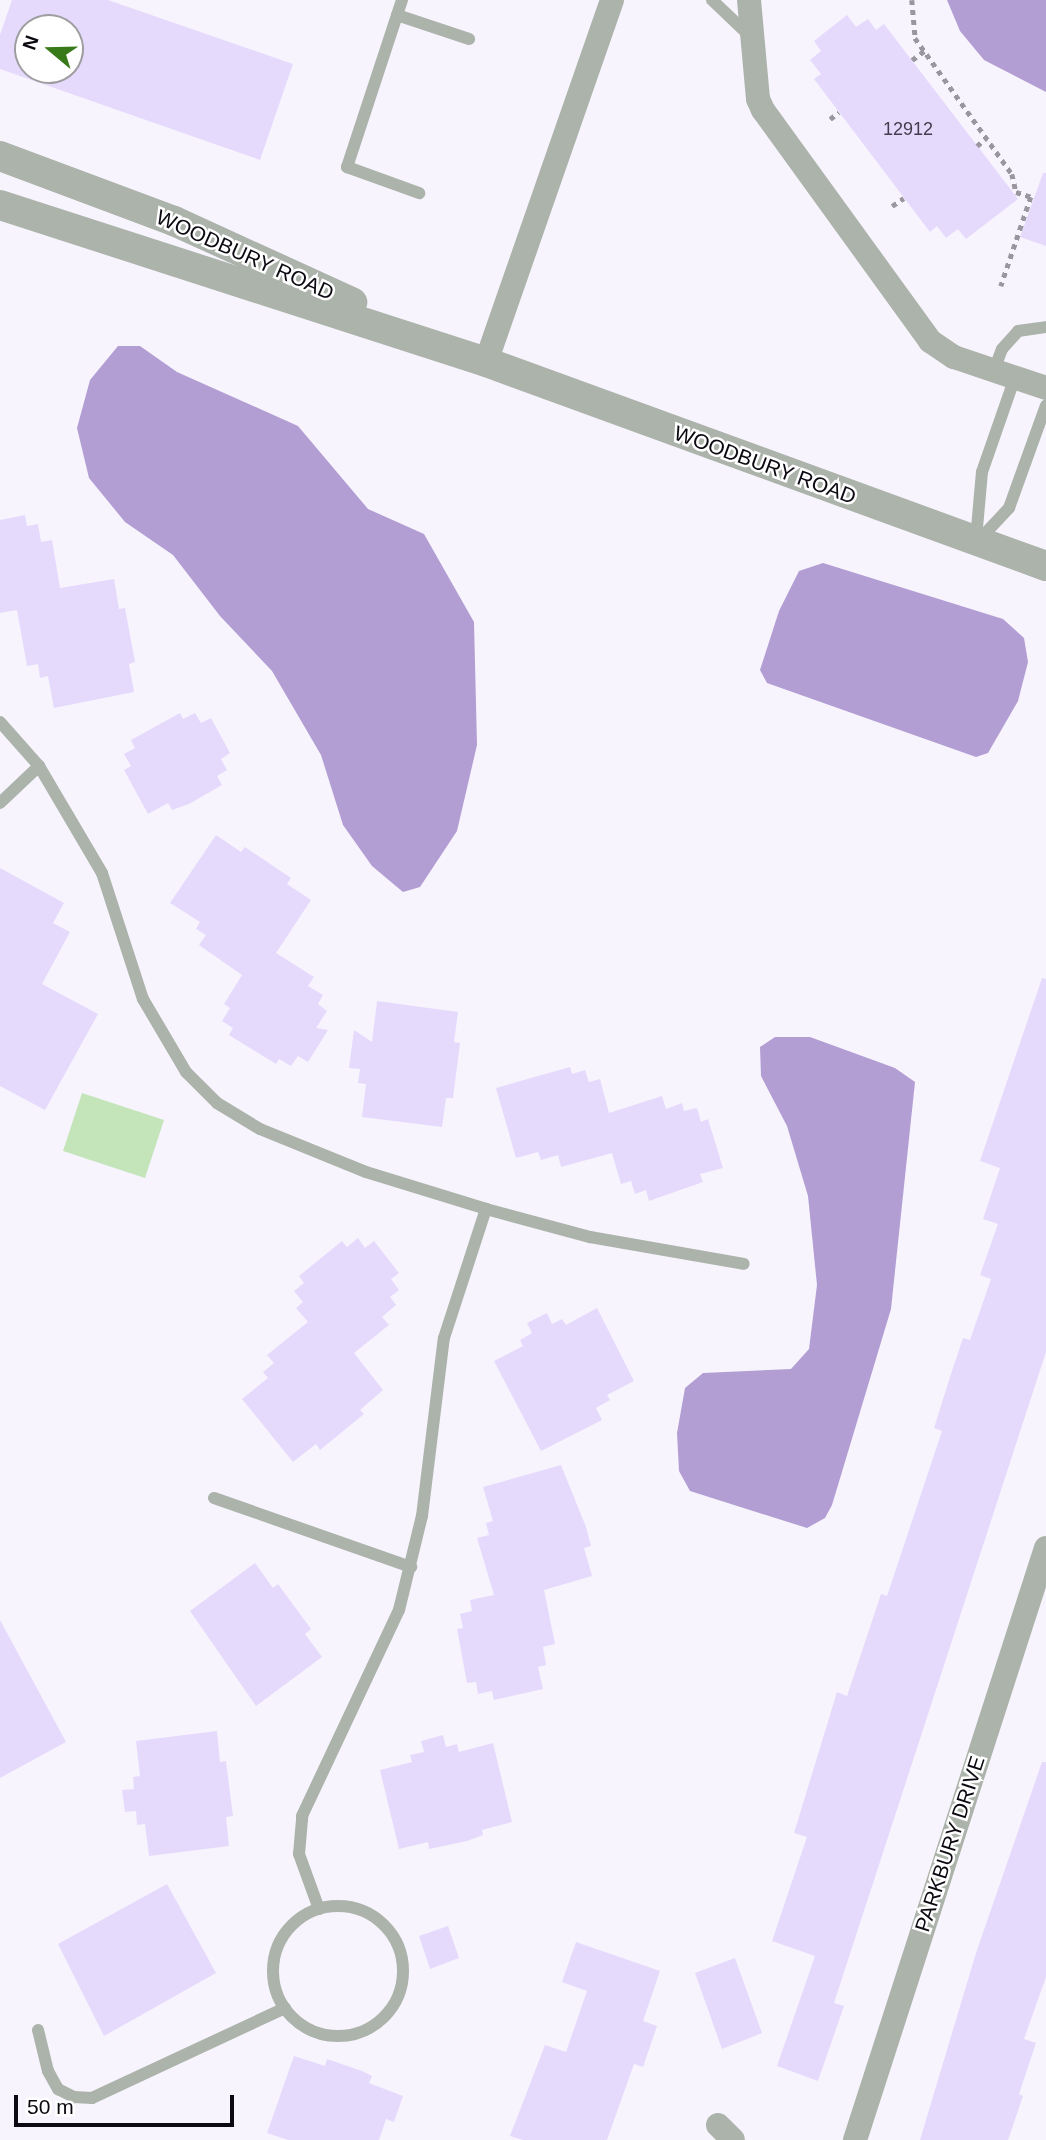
<!DOCTYPE html>
<style>
body{margin:0}
#map{position:relative;width:1046px;height:2140px;overflow:hidden;background:#f7f4fe;font-family:Arial,sans-serif}
div>[style]{position:absolute}
.green>*{inset:0;background:#c4e4ba}
.water>*{inset:0;background:#b29ed3}
.building>*{inset:0;background:#e6dafc}
.path>*{height:4.5px;margin-top:-2.25px;transform-origin:0;background:repeating-linear-gradient(90deg,#99969f 0 5px,transparent 0 10px)}
.service>*{height:12px;margin:-6px;padding:0 6px;transform-origin:6px;border-radius:6px;background:#acb3aa}
.service>.ring{margin:-6px;padding:0;box-sizing:content-box;background:none;border:12px solid #acb3aa;border-radius:50%}
.minor>*{height:24px;margin:-12px;padding:0 12px;transform-origin:12px;border-radius:12px;background:#acb3aa}
.tertiary>*{height:30px;margin:-15px;padding:0 15px;transform-origin:15px;border-radius:15px;background:#acb3aa}
span{translate:-50% -50%;white-space:nowrap;text-align:center;line-height:1.15;-webkit-text-stroke:5px #fff;paint-order:stroke}
.number-label{font-size:18px;color:#423d4c}
.number-label span{-webkit-text-stroke-width:0}
.street-label{font-size:21px;color:#0c0911}
.north{position:absolute;left:14px;top:14px;width:70px;height:70px;box-sizing:border-box;background:#fff;border:2px solid #9e9da0;border-radius:50%;rotate:289deg;font-size:19px;font-weight:700;line-height:28px;text-align:center;color:#0c0911}
.north::after{content:'';display:block;margin:auto;width:24px;height:32px;background:#387a1a;clip-path:polygon(50% 0,100% 100%,50% 72%,0 100%)}
.scale{position:absolute;left:14px;top:2095px;width:220px;height:32px;box-sizing:border-box;border:4px solid #0c0911;border-top:0;padding-left:9px;font-size:21px;line-height:24px;white-space:nowrap;color:#0c0911;-webkit-text-stroke:5px #fff;paint-order:stroke}
</style>
<div id="map">
<div class="green">
<div style="clip-path:polygon(82px 1093px,164px 1120px,145px 1178px,63px 1151px)"></div>
</div>
<div class="water">
<div style="clip-path:polygon(947px 0,1046px 0,1046px 92px,984px 60px,960px 31px)"></div>
<div style="clip-path:polygon(118px 346px,140px 346px,177px 372px,298px 426px,368px 509px,424px 534px,474px 622px,477px 745px,457px 831px,420px 887px,403px 892px,372px 866px,343px 825px,321px 755px,272px 671px,220px 616px,173px 555px,125px 522px,89px 478px,77px 428px,90px 380px)"></div>
<div style="clip-path:polygon(823px 563px,1003px 619px,1024px 638px,1028px 662px,1018px 701px,988px 753px,976px 757px,767px 683px,760px 670px,779px 611px,799px 571px)"></div>
<div style="clip-path:polygon(775px 1037px,810px 1037px,895px 1068px,915px 1082px,891px 1309px,832px 1505px,825px 1518px,807px 1528px,690px 1491px,679px 1471px,677px 1433px,685px 1388px,703px 1373px,791px 1369px,809px 1349px,817px 1285px,808px 1196px,787px 1126px,761px 1076px,760px 1047px)"></div>
</div>
<div class="building">
<div style="clip-path:polygon(evenodd,12px 0,108px 0,293px 64px,260px 160px,0 69px,0 35px,12px 0,28px 28px,70px 28px,70px 70px,28px 70px,28px 28px)"></div>
<div style="clip-path:polygon(847px 15px,856px 27px,868px 19px,876px 30px,884px 24px,1018px 199px,966px 239px,958px 229px,946px 238px,937px 226px,930px 232px,814px 79px,821px 74px,810px 60px,821px 51px,814px 41px)"></div>
<div style="clip-path:polygon(1043px 173px,1046px 173px,1046px 246px,1020px 237px)"></div>
<div style="clip-path:polygon(25px 515px,27px 526px,38px 524px,41px 542px,52px 540px,60px 588px,114px 579px,119px 609px,125px 608px,135px 662px,129px 664px,134px 692px,54px 708px,48px 676px,40px 678px,38px 664px,27px 666px,17px 610px,0 613px,0 520px)"></div>
<div style="clip-path:polygon(180px 713px,183px 719px,195px 713px,201px 723px,211px 718px,230px 753px,221px 759px,227px 770px,217px 776px,222px 785px,189px 804px,172px 810px,168px 803px,148px 814px,124px 770px,131px 766px,124px 754px,135px 748px,131px 740px)"></div>
<div style="clip-path:polygon(216px 835px,241px 852px,245px 847px,291px 878px,287px 884px,311px 900px,276px 953px,314px 977px,308px 986px,323px 995px,318px 1004px,327px 1011px,316px 1028px,328px 1030px,308px 1062px,298px 1056px,291px 1066px,279px 1059px,276px 1064px,229px 1035px,233px 1028px,222px 1021px,230px 1008px,224px 1004px,242px 975px,199px 945px,206px 935px,196px 929px,200px 922px,170px 903px)"></div>
<div style="clip-path:polygon(0 868px,64px 903px,53px 923px,70px 932px,42px 984px,98px 1014px,45px 1110px,0 1086px)"></div>
<div style="clip-path:polygon(1042px 978px,1046px 979px,1046px 1352px,834px 2003px,844px 2006px,818px 2081px,777px 2066px,815px 1956px,772px 1941px,807px 1837px,794px 1833px,837px 1692px,847px 1696px,881px 1594px,887px 1596px,942px 1431px,934px 1428px,950px 1377px,963px 1338px,970px 1340px,991px 1279px,980px 1275px,998px 1224px,983px 1219px,1000px 1168px,980px 1161px)"></div>
<div style="clip-path:polygon(377px 1001px,458px 1012px,454px 1042px,460px 1043px,453px 1098px,446px 1098px,442px 1127px,362px 1117px,366px 1084px,358px 1083px,360px 1069px,349px 1068px,354px 1030px,372px 1042px)"></div>
<div style="clip-path:polygon(570px 1067px,572px 1074px,585px 1070px,589px 1082px,600px 1079px,609px 1113px,662px 1096px,666px 1109px,682px 1103px,684px 1111px,697px 1108px,701px 1122px,708px 1119px,723px 1168px,700px 1174px,703px 1182px,649px 1201px,646px 1190px,635px 1194px,631px 1181px,621px 1184px,612px 1153px,561px 1167px,558px 1155px,541px 1160px,538px 1152px,516px 1158px,496px 1088px)"></div>
<div style="clip-path:polygon(358px 1238px,365px 1248px,374px 1241px,399px 1273px,391px 1279px,399px 1290px,390px 1297px,396px 1305px,382px 1317px,389px 1325px,354px 1353px,383px 1390px,360px 1410px,364px 1414px,320px 1450px,316px 1444px,293px 1462px,242px 1399px,268px 1378px,263px 1372px,274px 1363px,267px 1355px,308px 1322px,296px 1308px,303px 1302px,294px 1291px,304px 1283px,299px 1276px,342px 1241px,347px 1247px)"></div>
<div style="clip-path:polygon(597px 1308px,634px 1381px,607px 1395px,610px 1400px,596px 1408px,602px 1420px,541px 1451px,494px 1361px,523px 1346px,520px 1340px,532px 1333px,527px 1323px,547px 1313px,552px 1324px,562px 1319px,566px 1325px)"></div>
<div style="clip-path:polygon(561px 1465px,586px 1527px,591px 1546px,584px 1548px,592px 1576px,544px 1590px,555px 1644px,543px 1647px,546px 1665px,538px 1667px,543px 1689px,494px 1700px,492px 1691px,478px 1694px,476px 1682px,467px 1683px,457px 1629px,463px 1628px,460px 1614px,472px 1611px,470px 1600px,494px 1595px,477px 1538px,489px 1535px,486px 1523px,493px 1521px,483px 1487px)"></div>
<div style="clip-path:polygon(255px 1563px,273px 1588px,278px 1584px,311px 1629px,305px 1634px,322px 1657px,256px 1706px,190px 1611px)"></div>
<div style="clip-path:polygon(0 1620px,66px 1742px,0 1778px)"></div>
<div style="clip-path:polygon(217px 1731px,220px 1762px,226px 1761px,233px 1816px,226px 1817px,229px 1846px,149px 1856px,145px 1824px,137px 1825px,136px 1811px,125px 1812px,122px 1790px,134px 1789px,133px 1777px,140px 1776px,136px 1741px)"></div>
<div style="clip-path:polygon(443px 1735px,446px 1747px,457px 1744px,459px 1752px,493px 1743px,512px 1822px,482px 1830px,483px 1835px,467px 1841px,429px 1849px,428px 1842px,399px 1849px,380px 1770px,412px 1762px,410px 1755px,424px 1752px,421px 1741px)"></div>
<div style="clip-path:polygon(1042px 1762px,1046px 1762px,1046px 1977px,1024px 2039px,1036px 2043px,1019px 2094px,1023px 2096px,1008px 2140px,920px 2140px,976px 1953px)"></div>
<div style="clip-path:polygon(167px 1884px,216px 1973px,104px 2036px,58px 1944px)"></div>
<div style="clip-path:polygon(448px 1926px,459px 1958px,430px 1969px,419px 1936px)"></div>
<div style="clip-path:polygon(576px 1942px,660px 1971px,643px 2021px,657px 2026px,643px 2067px,634px 2064px,607px 2140px,523px 2140px,510px 2136px,545px 2045px,566px 2052px,587px 1991px,562px 1982px)"></div>
<div style="clip-path:polygon(735px 1958px,762px 2033px,722px 2049px,695px 1973px)"></div>
<div style="clip-path:polygon(294px 2056px,325px 2066px,327px 2059px,362px 2071px,372px 2076px,369px 2083px,403px 2096px,394px 2122px,386px 2119px,379px 2140px,288px 2140px,267px 2133px)"></div>
</div>
<div class="path">
<div style="left:912px;top:0;width:38px;rotate:85deg"></div>
<div style="left:915px;top:38px;width:167px;rotate:54.5deg"></div>
<div style="left:1012px;top:174px;width:18px;rotate:77deg"></div>
<div style="left:1016px;top:192px;width:16px;rotate:18deg"></div>
<div style="left:1031px;top:197px;width:94px;rotate:108.6deg"></div>
<div style="left:912px;top:60px;width:15px;rotate:-37deg"></div>
<div style="left:830px;top:119px;width:11px;rotate:-38deg"></div>
<div style="left:977px;top:146px;width:12px;rotate:-42deg"></div>
<div style="left:892px;top:206px;width:14px;rotate:-34deg"></div>
</div>
<div class="service">
<div style="left:402px;top:0;width:176px;rotate:108.2deg"></div>
<div style="left:347px;top:167px;width:77px;rotate:19.9deg"></div>
<div style="left:712px;top:0;width:52px;rotate:43.5deg"></div>
<div style="left:397px;top:15px;width:76px;rotate:18.4deg"></div>
<div style="left:994px;top:370px;width:22px;rotate:-69deg"></div>
<div style="left:1002px;top:349px;width:24px;rotate:-48deg"></div>
<div style="left:1018px;top:331px;width:28px;rotate:-8deg"></div>
<div style="left:976px;top:539px;width:67px;rotate:-84.9deg"></div>
<div style="left:982px;top:472px;width:101px;rotate:-70.8deg"></div>
<div style="left:979px;top:540px;width:44px;rotate:-46.8deg"></div>
<div style="left:1009px;top:508px;width:109px;rotate:-70.2deg"></div>
<div style="left:0;top:722px;width:59px;rotate:48.4deg"></div>
<div style="left:39px;top:766px;width:124px;rotate:59.5deg"></div>
<div style="left:102px;top:873px;width:133px;rotate:72deg"></div>
<div style="left:143px;top:999px;width:85px;rotate:59.5deg"></div>
<div style="left:186px;top:1072px;width:44px;rotate:45deg"></div>
<div style="left:217px;top:1103px;width:50px;rotate:31.2deg"></div>
<div style="left:260px;top:1129px;width:114px;rotate:22.1deg"></div>
<div style="left:366px;top:1172px;width:126px;rotate:17.1deg"></div>
<div style="left:486px;top:1209px;width:108px;rotate:15.1deg"></div>
<div style="left:590px;top:1237px;width:156px;rotate:9.9deg"></div>
<div style="left:0;top:803px;width:54px;rotate:-43.5deg"></div>
<div style="left:214px;top:1498px;width:209px;rotate:19.3deg"></div>
<div class="ring" style="left:273px;top:1906px;width:118px;height:118px"></div>
<div style="left:319px;top:1909px;width:59px;rotate:-110deg"></div>
<div style="left:299px;top:1854px;width:38px;rotate:-85deg"></div>
<div style="left:302px;top:1816px;width:228px;rotate:-64.8deg"></div>
<div style="left:399px;top:1610px;width:97px;rotate:-76.3deg"></div>
<div style="left:422px;top:1516px;width:179px;rotate:-83deg"></div>
<div style="left:444px;top:1338px;width:136px;rotate:-72deg"></div>
<div style="left:38px;top:2030px;width:42px;rotate:76.3deg"></div>
<div style="left:48px;top:2071px;width:21px;rotate:61deg"></div>
<div style="left:58px;top:2089px;width:18px;rotate:27deg"></div>
<div style="left:74px;top:2097px;width:18px;rotate:3deg"></div>
<div style="left:92px;top:2098px;width:213px;rotate:-25deg"></div>
</div>
<div class="minor">
<div style="left:749px;top:0;width:99px;rotate:84.8deg"></div>
<div style="left:758px;top:99px;width:12px;rotate:66deg"></div>
<div style="left:763px;top:110px;width:285px;rotate:54.1deg"></div>
<div style="left:930px;top:341px;width:29px;rotate:34deg"></div>
<div style="left:954px;top:357px;width:97px;rotate:18.6deg"></div>
<div style="left:486px;top:362px;width:383px;rotate:-70.8deg"></div>
<div style="left:718px;top:2125px;width:21px;rotate:45deg"></div>
<div style="left:855px;top:2140px;width:622px;rotate:-72.12deg"></div>
</div>
<div class="tertiary">
<div style="left:0;top:156px;width:186px;rotate:20.5deg"></div>
<div style="left:174px;top:221px;width:196px;rotate:24.5deg"></div>
<div style="left:0;top:205px;width:511px;rotate:17.9deg"></div>
<div style="left:486px;top:362px;width:596px;rotate:20.02deg"></div>
</div>
<div class="number-label">
<span style="left:908px;top:129px">12912</span>
</div>
<div class="street-label">
<span style="left:245px;top:255px;rotate:24deg">WOODBURY ROAD</span>
<span style="left:765px;top:465px;rotate:20deg">WOODBURY ROAD</span>
<span style="left:950px;top:1844px;rotate:-72deg">PARKBURY DRIVE</span>
</div>
<div class="north">N</div>
<div class="scale">50 m</div>
</div>
